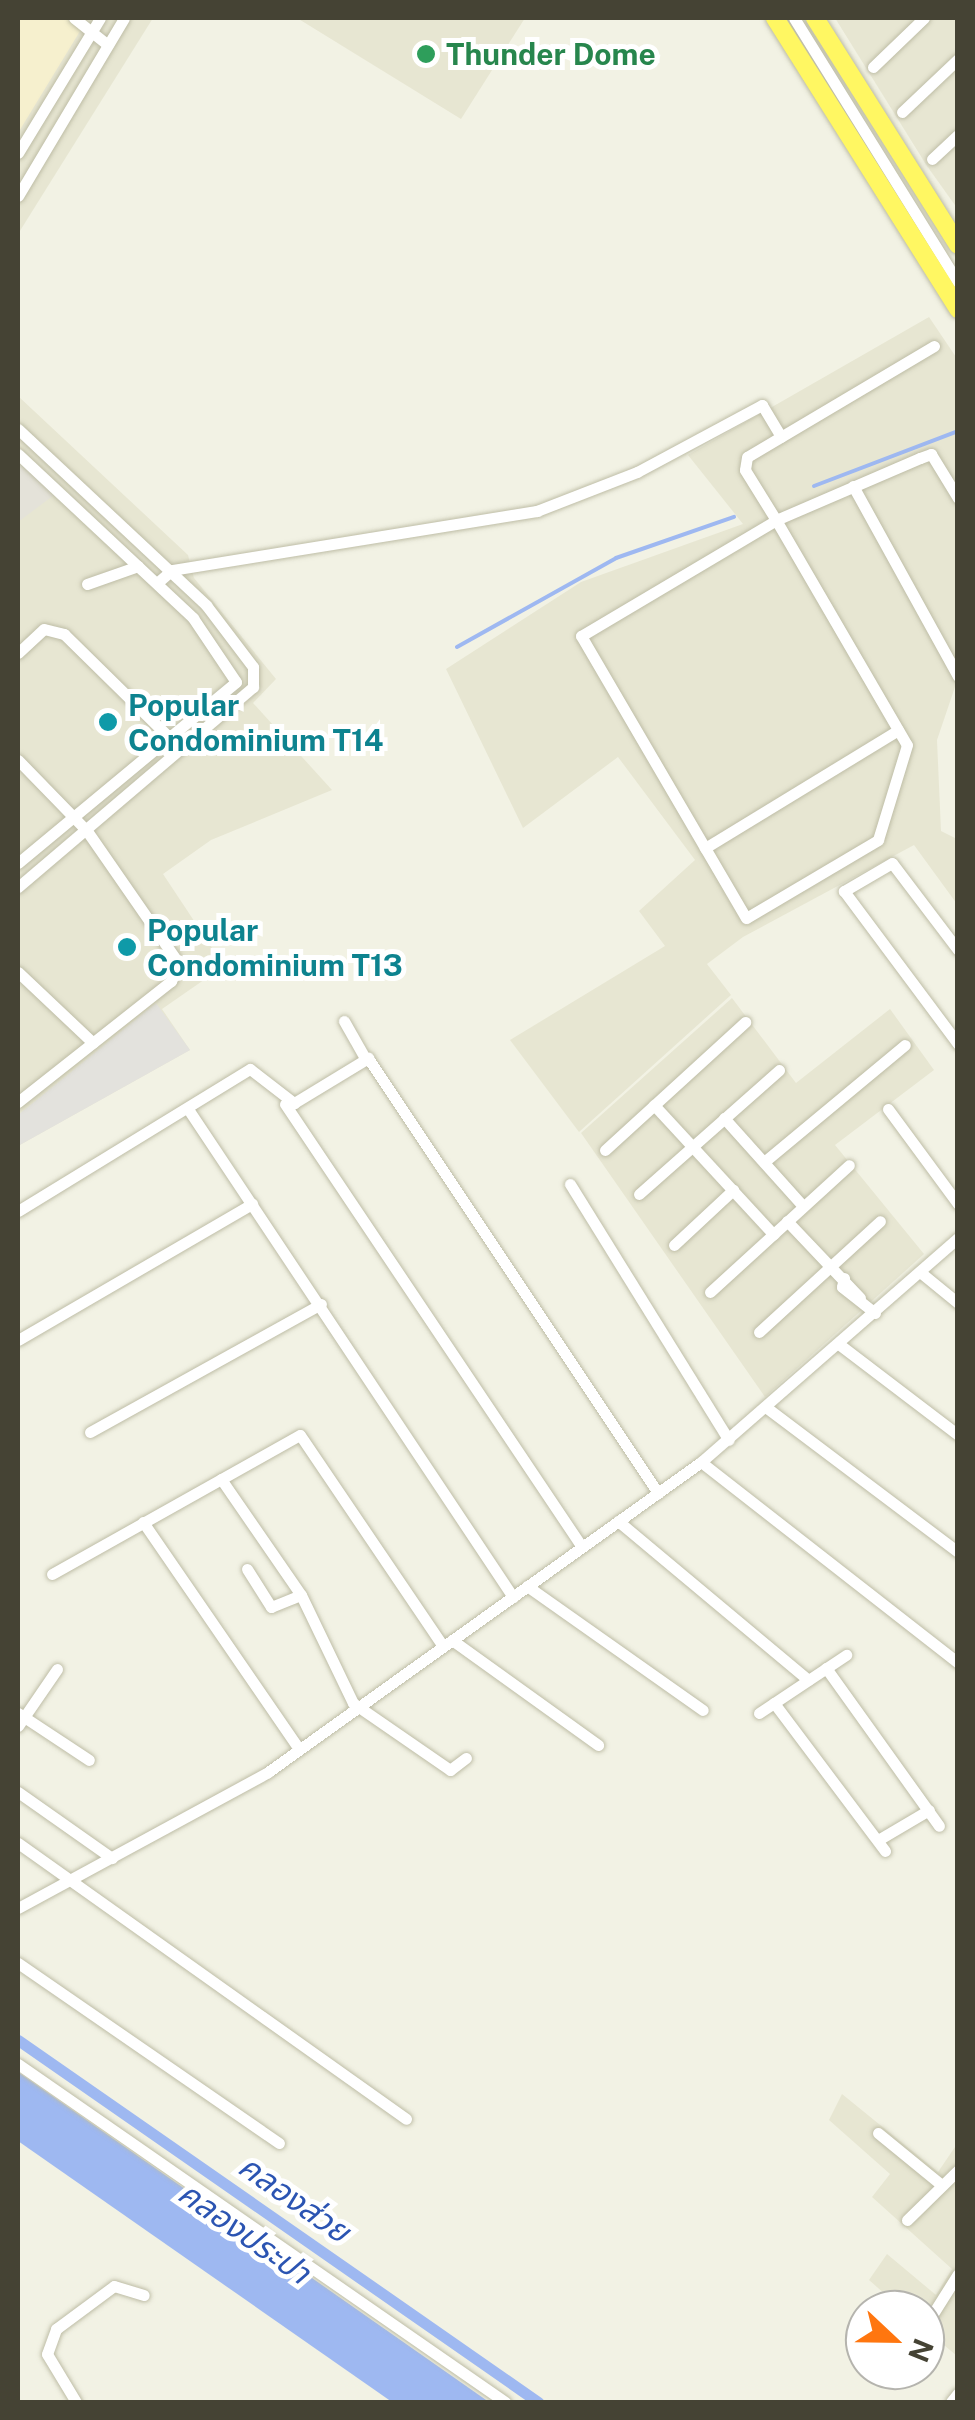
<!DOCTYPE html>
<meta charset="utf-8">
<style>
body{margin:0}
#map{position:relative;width:975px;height:2420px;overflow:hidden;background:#f2f2e4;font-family:"Public Sans","Noto Sans Thai",sans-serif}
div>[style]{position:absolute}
.residential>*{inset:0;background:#e7e6d2}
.commercial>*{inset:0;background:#f6f0ce}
.industrial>*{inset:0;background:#e4e2d9}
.parking>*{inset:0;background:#e3e2dd}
.water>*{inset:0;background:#9eb8f1}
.stream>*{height:4px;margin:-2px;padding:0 2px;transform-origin:2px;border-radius:2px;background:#9eb8f1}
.canal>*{height:11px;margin:-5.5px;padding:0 5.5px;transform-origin:5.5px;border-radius:5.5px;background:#9eb8f1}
.roads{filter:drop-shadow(0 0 2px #bebda6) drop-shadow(0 0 2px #bebda6)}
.minor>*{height:11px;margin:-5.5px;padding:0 5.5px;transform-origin:5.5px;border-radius:5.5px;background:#fff}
.highway>*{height:18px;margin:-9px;padding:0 9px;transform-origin:9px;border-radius:9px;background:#fff762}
.dots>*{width:28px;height:28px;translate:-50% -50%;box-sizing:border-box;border:5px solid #fff;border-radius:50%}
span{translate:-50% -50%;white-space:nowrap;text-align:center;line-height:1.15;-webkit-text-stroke:10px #fff;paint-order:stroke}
.leisure-label{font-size:30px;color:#27864d;font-weight:700}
.left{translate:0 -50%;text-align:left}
.culture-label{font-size:30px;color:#0d838f;font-weight:700}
.water-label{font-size:32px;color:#2b54b2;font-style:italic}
.frame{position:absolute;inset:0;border:20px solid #454334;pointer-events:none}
.north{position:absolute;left:845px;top:2290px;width:100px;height:100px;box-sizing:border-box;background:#fff;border:2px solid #b5b4ae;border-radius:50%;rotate:112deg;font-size:28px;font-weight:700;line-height:40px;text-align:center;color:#454334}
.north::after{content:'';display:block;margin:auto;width:35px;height:45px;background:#ff760f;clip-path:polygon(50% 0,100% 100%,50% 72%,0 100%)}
</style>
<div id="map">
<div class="residential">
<div style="clip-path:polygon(18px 18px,153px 18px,18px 234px)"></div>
<div style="clip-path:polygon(297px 18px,525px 18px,461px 119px)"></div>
<div style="clip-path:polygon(835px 18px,957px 18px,957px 208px,927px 166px)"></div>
<div style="clip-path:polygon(929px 317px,958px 360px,957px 681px,937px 740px,941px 831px,957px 839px,957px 904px,914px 845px,743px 937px,707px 964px,731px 995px,579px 1132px,510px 1040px,665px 946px,639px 911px,695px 860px,618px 757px,523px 828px,446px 669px,581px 582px,743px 524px,688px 455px)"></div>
<div style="clip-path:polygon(18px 396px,188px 555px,194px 578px,276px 679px,253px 703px,332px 790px,211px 840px,163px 874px,224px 966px,162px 1009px,190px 1050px,18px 1146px)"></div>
<div style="clip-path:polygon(732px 998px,796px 1083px,890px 1009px,934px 1070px,835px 1145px,924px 1254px,765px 1397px,581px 1133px)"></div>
<div style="clip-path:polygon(842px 2094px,938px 2172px,957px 2144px,957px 2356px,925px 2329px,925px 2310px,903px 2310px,869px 2280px,887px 2254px,936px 2295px,952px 2269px,872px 2197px,890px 2174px,829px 2120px)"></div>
</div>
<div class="commercial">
<div style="clip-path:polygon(18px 18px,88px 18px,18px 133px)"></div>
</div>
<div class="industrial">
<div style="clip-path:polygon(18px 462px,54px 495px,18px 522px)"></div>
</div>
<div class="parking">
<div style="clip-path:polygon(156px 1003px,190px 1050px,18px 1146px,18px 1115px)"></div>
</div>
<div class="water">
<div style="clip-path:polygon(18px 2072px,489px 2402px,392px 2402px,18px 2141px)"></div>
</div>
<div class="stream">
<div style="left:814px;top:486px;width:154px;rotate:-20.9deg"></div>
<div style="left:457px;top:647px;width:182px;rotate:-29.2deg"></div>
<div style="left:616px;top:558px;width:125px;rotate:-19.2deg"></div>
</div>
<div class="canal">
<div style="left:18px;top:2040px;width:634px;rotate:34.84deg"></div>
</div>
<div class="roads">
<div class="minor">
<div style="left:74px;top:18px;width:43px;rotate:38.5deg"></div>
<div style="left:794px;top:18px;width:312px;rotate:58.2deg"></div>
<div style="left:873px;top:67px;width:71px;rotate:-43.9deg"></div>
<div style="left:902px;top:112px;width:77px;rotate:-43.4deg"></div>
<div style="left:18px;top:153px;width:158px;rotate:-58.7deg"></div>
<div style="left:932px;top:159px;width:35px;rotate:-43deg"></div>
<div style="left:18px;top:196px;width:207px;rotate:-59.2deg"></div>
<div style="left:934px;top:346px;width:217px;rotate:149.3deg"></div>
<div style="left:747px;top:457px;width:13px;rotate:99deg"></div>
<div style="left:745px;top:470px;width:59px;rotate:58.2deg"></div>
<div style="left:776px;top:520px;width:260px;rotate:59.8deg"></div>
<div style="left:907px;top:745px;width:99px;rotate:107deg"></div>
<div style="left:878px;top:840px;width:153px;rotate:149.4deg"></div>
<div style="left:746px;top:918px;width:327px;rotate:-120.3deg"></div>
<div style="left:581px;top:636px;width:227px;rotate:-30.7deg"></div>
<div style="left:776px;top:520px;width:157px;rotate:-23.3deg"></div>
<div style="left:920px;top:458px;width:12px;rotate:-20deg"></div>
<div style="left:931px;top:454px;width:52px;rotate:58.5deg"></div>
<div style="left:18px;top:429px;width:258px;rotate:43.1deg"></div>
<div style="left:206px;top:605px;width:78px;rotate:52.8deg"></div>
<div style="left:253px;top:667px;width:20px;rotate:90deg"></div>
<div style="left:253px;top:687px;width:309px;rotate:139.6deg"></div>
<div style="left:18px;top:454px;width:240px;rotate:43.1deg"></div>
<div style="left:193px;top:618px;width:77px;rotate:56.1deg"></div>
<div style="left:236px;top:682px;width:283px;rotate:140.3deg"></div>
<div style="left:853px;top:486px;width:217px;rotate:61.1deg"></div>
<div style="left:157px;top:583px;width:20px;rotate:-41deg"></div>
<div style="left:172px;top:570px;width:370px;rotate:-9.2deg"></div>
<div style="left:537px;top:511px;width:107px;rotate:-21.3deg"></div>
<div style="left:637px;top:472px;width:142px;rotate:-28.2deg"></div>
<div style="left:762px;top:405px;width:37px;rotate:59deg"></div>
<div style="left:87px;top:584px;width:54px;rotate:-19.4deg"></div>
<div style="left:18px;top:653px;width:35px;rotate:-43deg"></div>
<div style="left:44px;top:629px;width:21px;rotate:14deg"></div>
<div style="left:64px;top:634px;width:153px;rotate:44.5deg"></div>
<div style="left:18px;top:760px;width:99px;rotate:45.8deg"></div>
<div style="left:87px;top:831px;width:162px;rotate:55.3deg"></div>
<div style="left:179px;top:964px;width:19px;rotate:115deg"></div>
<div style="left:171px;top:981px;width:195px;rotate:141.7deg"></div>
<div style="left:705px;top:848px;width:226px;rotate:-31.4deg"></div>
<div style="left:958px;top:950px;width:109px;rotate:-127.2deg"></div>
<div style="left:892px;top:863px;width:56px;rotate:149.7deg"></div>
<div style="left:844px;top:891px;width:191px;rotate:53.3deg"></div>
<div style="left:18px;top:972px;width:103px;rotate:43.4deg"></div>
<div style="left:344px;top:1021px;width:43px;rotate:60.4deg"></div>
<div style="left:285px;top:1104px;width:533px;rotate:56.16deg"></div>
<div style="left:654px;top:1105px;width:176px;rotate:47.3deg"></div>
<div style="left:888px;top:1109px;width:118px;rotate:53.6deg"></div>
<div style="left:190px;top:1112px;width:583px;rotate:56.34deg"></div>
<div style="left:724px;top:1118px;width:118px;rotate:48.1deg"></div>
<div style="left:605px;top:1150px;width:190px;rotate:-42.4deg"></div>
<div style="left:764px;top:1162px;width:183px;rotate:-39.7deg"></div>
<div style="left:570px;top:1184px;width:301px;rotate:58.2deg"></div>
<div style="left:639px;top:1194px;width:187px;rotate:-41.5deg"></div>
<div style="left:18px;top:1211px;width:272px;rotate:-31.5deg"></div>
<div style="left:250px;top:1069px;width:56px;rotate:37.7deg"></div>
<div style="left:294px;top:1103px;width:87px;rotate:-31.3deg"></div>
<div style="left:368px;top:1058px;width:523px;rotate:56.31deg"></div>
<div style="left:787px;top:1221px;width:106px;rotate:46.5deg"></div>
<div style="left:674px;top:1245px;width:81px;rotate:-43deg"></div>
<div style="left:920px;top:1272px;width:49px;rotate:39.2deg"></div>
<div style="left:844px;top:1278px;width:9px;rotate:103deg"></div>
<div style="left:842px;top:1287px;width:42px;rotate:38.2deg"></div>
<div style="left:710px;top:1292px;width:188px;rotate:-42.4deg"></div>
<div style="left:759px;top:1332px;width:164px;rotate:-42.5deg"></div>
<div style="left:18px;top:1340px;width:271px;rotate:-30.2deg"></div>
<div style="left:840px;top:1345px;width:148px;rotate:37.3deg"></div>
<div style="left:767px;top:1408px;width:239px;rotate:37deg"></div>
<div style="left:90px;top:1432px;width:264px;rotate:-29deg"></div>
<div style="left:701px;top:1462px;width:326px;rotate:38deg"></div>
<div style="left:221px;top:1479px;width:141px;rotate:55.4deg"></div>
<div style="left:301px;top:1595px;width:120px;rotate:64.3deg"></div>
<div style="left:353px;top:1703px;width:118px;rotate:34.6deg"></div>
<div style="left:450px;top:1770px;width:20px;rotate:-37deg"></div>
<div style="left:618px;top:1521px;width:248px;rotate:39.9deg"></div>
<div style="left:143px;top:1522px;width:275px;rotate:55.5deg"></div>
<div style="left:247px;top:1569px;width:45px;rotate:57.7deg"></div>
<div style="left:271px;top:1607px;width:32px;rotate:-22deg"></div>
<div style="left:52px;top:1574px;width:284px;rotate:-29.3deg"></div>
<div style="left:300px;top:1435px;width:255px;rotate:55.9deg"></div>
<div style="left:527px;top:1586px;width:215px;rotate:35.2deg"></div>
<div style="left:452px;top:1640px;width:180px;rotate:35.7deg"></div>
<div style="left:826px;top:1668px;width:194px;rotate:54.4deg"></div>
<div style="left:774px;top:1703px;width:185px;rotate:53.1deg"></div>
<div style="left:18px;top:1713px;width:85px;rotate:33.5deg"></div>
<div style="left:759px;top:1713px;width:105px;rotate:-33.7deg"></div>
<div style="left:18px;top:1726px;width:69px;rotate:-55.6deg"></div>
<div style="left:18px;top:1792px;width:115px;rotate:35.1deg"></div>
<div style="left:878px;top:1840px;width:59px;rotate:-30.5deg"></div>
<div style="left:18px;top:1843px;width:476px;rotate:35.4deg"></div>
<div style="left:18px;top:1908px;width:285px;rotate:-28.5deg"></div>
<div style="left:268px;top:1772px;width:533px;rotate:-35.6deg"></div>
<div style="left:701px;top:1462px;width:341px;rotate:-41.1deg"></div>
<div style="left:18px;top:1963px;width:317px;rotate:34.6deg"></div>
<div style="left:18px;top:2064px;width:593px;rotate:34.76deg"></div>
<div style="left:878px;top:2133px;width:79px;rotate:39.3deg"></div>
<div style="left:907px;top:2220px;width:71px;rotate:-44.4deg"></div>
<div style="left:929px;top:2320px;width:54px;rotate:-57.8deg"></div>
<div style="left:76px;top:2402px;width:56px;rotate:-121.1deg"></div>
<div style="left:47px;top:2354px;width:27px;rotate:-70deg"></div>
<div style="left:56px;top:2329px;width:72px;rotate:-36.6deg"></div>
<div style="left:114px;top:2286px;width:31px;rotate:17deg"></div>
<div style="left:951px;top:2402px;width:11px;rotate:-52deg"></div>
</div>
<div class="highway">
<div style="left:775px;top:18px;width:344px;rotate:57.8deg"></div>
<div style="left:815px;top:18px;width:268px;rotate:57.8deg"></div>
</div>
</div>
<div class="dots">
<div style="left:426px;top:54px;background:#2e9e5b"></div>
<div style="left:108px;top:722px;background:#0f9aa8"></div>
<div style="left:127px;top:947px;background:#0f9aa8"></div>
</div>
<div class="leisure-label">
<span class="left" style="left:446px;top:54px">Thunder Dome</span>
</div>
<div class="culture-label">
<span class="left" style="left:128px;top:722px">Popular<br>Condominium T14</span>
<span class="left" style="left:147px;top:947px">Popular<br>Condominium T13</span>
</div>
<div class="water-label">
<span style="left:294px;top:2199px;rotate:35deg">คลองส่วย</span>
<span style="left:244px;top:2233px;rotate:35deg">คลองประปา</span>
</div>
<div class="frame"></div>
<div class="north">N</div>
</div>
